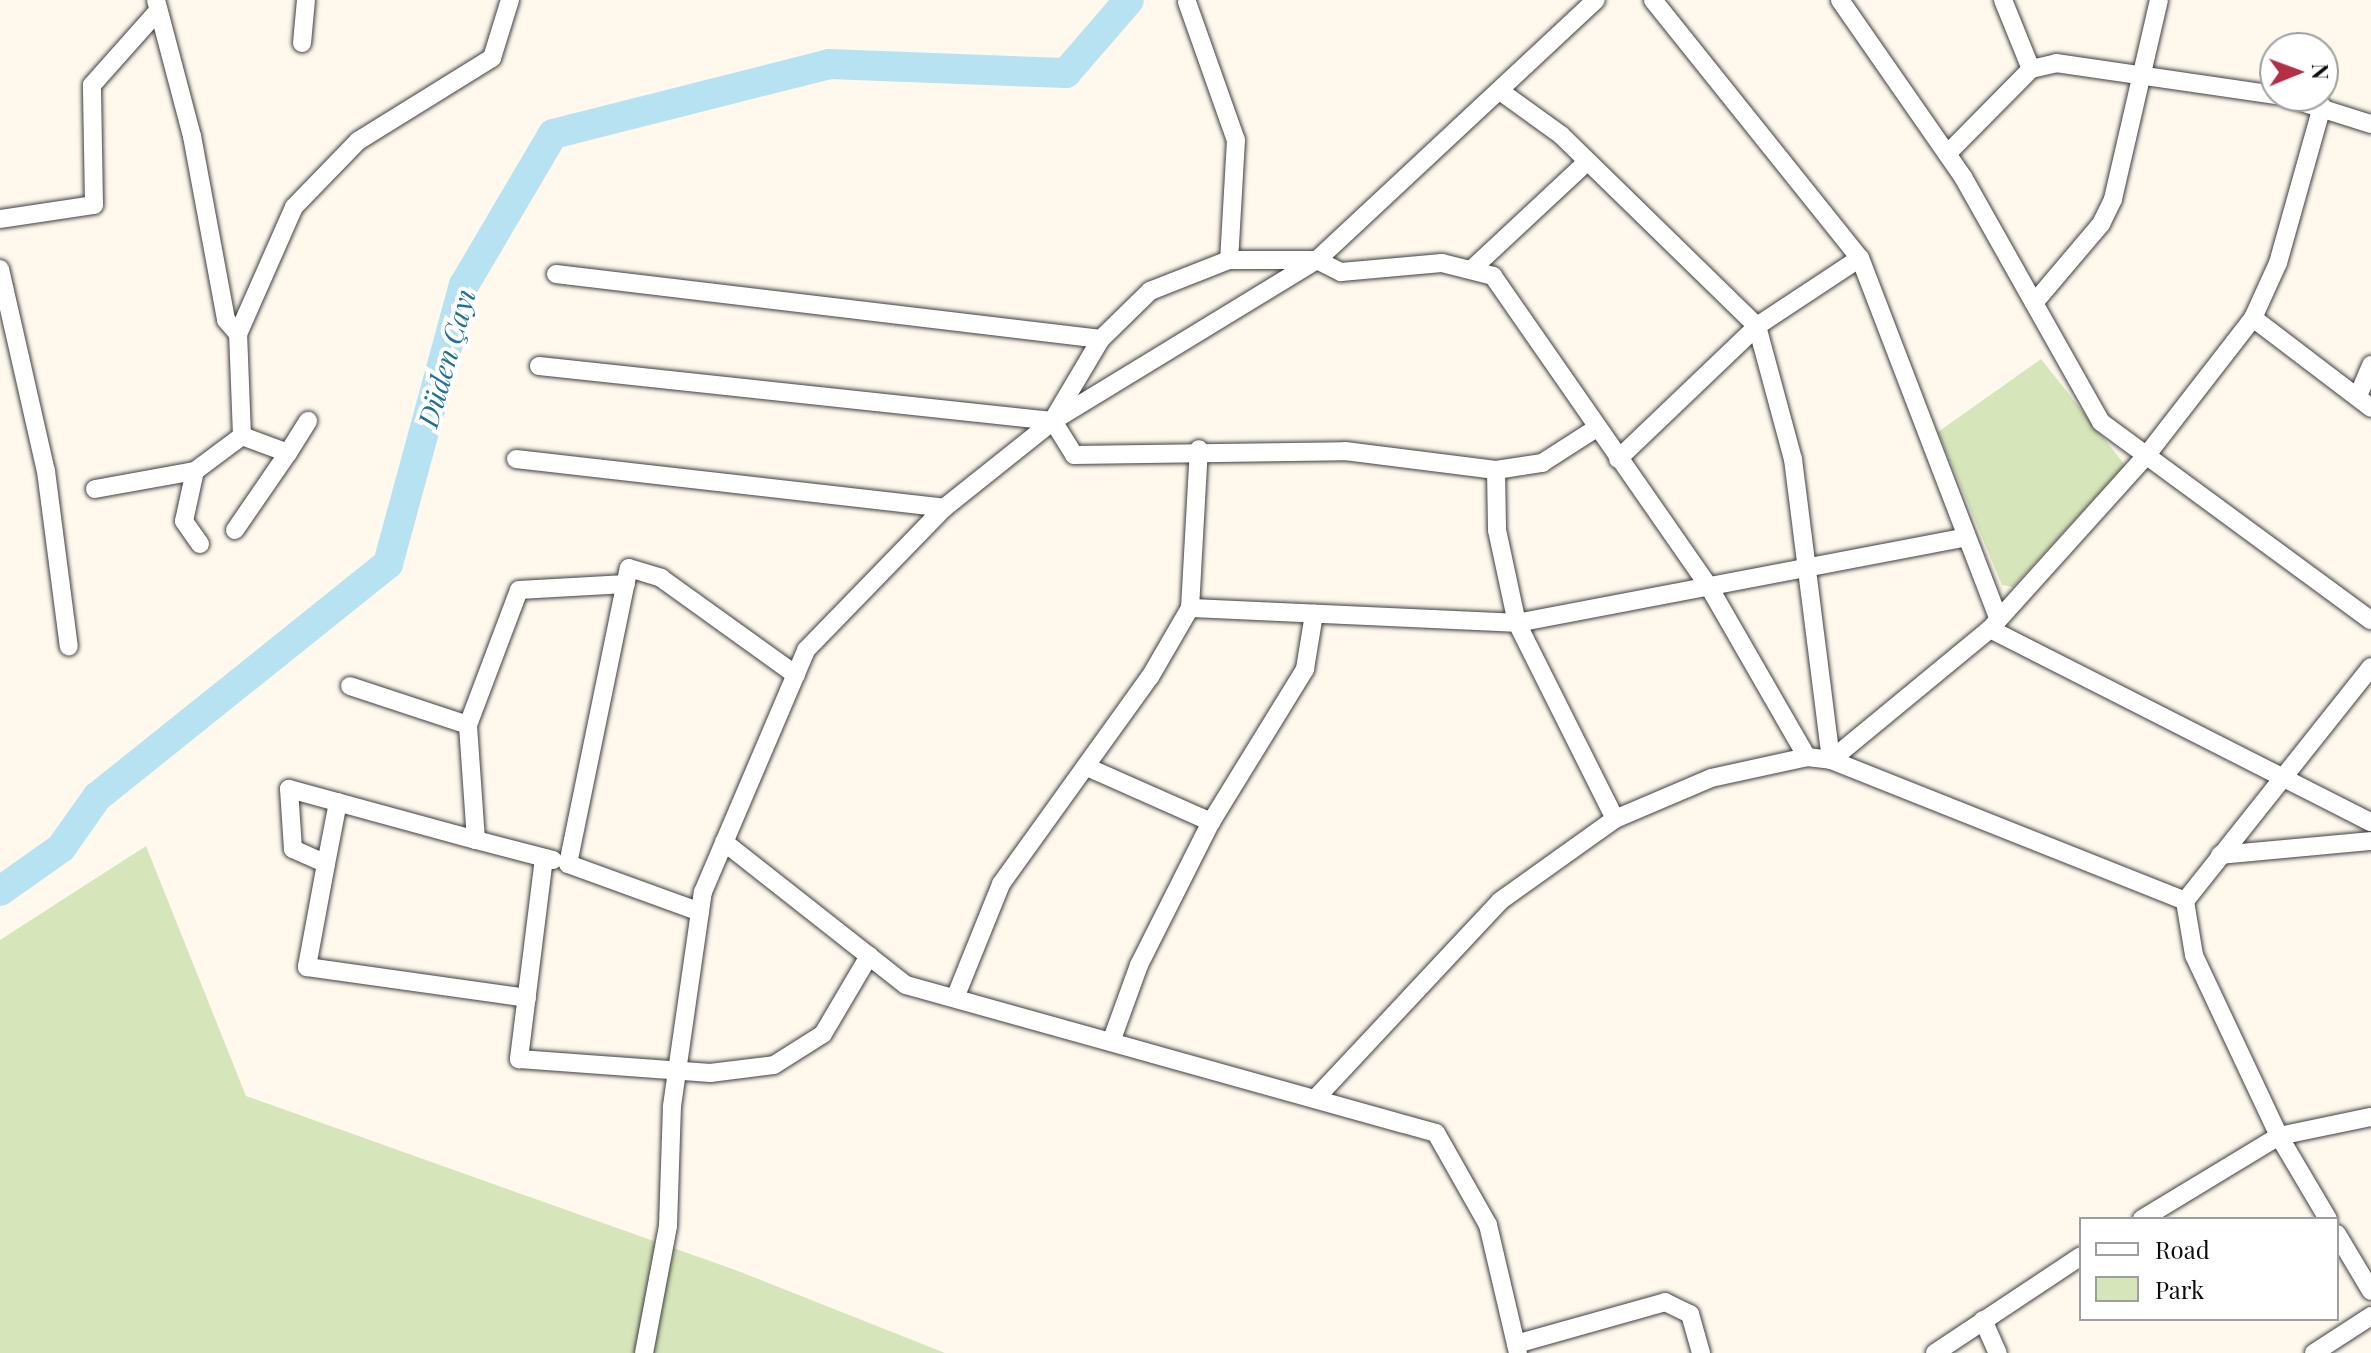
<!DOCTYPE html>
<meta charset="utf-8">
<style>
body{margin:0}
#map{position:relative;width:2371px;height:1353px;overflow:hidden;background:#fef8ed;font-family:"Playfair Display",serif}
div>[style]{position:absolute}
.green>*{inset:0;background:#d6e5ba}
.river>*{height:30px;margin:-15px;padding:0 15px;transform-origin:15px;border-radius:15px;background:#b6e2f1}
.roads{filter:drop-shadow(0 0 2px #3f3f3f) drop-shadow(0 0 2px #3f3f3f)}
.minor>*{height:18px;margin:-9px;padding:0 9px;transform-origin:9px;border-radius:9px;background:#fff}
span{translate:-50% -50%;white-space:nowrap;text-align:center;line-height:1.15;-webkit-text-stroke:8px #fff;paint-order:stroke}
.water-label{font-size:28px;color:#207094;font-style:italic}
.legend{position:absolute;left:2079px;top:1217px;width:260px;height:104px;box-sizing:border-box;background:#fff;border:2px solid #9e9e9e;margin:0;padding:10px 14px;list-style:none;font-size:24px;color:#0c0c0c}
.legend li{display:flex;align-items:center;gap:16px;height:40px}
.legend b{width:40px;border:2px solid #9e9e9e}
.north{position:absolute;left:2259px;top:32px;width:80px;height:80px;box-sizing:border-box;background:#fff;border:2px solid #9e9e9e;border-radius:50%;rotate:89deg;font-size:22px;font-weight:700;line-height:32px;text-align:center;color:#0c0c0c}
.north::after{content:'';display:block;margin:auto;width:28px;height:36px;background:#b22f46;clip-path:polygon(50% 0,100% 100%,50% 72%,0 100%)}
</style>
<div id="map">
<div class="green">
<div style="clip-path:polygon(2041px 359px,2125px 465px,2013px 587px,2002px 585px,1938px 432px)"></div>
<div style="clip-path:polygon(146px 846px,246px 1096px,738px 1271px,945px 1353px,0 1353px,0 940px)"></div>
</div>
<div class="river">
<div style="left:0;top:891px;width:75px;rotate:-35.2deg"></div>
<div style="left:61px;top:848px;width:62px;rotate:-54.8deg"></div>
<div style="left:97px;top:797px;width:373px;rotate:-38.7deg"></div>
<div style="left:388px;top:564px;width:289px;rotate:-74.8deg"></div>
<div style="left:464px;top:285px;width:175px;rotate:-59.5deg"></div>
<div style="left:553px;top:134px;width:285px;rotate:-14.2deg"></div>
<div style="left:829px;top:64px;width:237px;rotate:2.2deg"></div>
<div style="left:1066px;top:73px;width:96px;rotate:-49.2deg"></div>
</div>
<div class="roads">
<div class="minor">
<div style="left:156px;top:0;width:141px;rotate:75.2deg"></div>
<div style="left:192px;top:136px;width:187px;rotate:79.5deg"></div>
<div style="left:226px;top:320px;width:18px;rotate:49deg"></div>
<div style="left:238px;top:334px;width:139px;rotate:-66.2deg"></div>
<div style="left:294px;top:207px;width:92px;rotate:-45.9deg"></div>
<div style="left:358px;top:141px;width:158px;rotate:-31.8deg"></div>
<div style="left:492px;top:58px;width:61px;rotate:-72.8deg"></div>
<div style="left:1653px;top:0;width:331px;rotate:51.3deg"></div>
<div style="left:1860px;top:258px;width:385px;rotate:69deg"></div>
<div style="left:1840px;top:0;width:216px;rotate:55.2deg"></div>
<div style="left:1963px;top:177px;width:281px;rotate:60.6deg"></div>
<div style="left:2101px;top:422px;width:335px;rotate:36.3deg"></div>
<div style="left:2003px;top:0;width:74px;rotate:67.9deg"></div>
<div style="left:1187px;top:2px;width:146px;rotate:70.5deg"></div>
<div style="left:1236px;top:140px;width:120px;rotate:93.3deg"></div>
<div style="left:302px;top:43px;width:43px;rotate:-84.7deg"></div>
<div style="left:1500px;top:91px;width:75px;rotate:35.8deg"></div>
<div style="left:1561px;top:135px;width:274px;rotate:44.3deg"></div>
<div style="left:1757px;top:326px;width:138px;rotate:74.9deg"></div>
<div style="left:1793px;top:459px;width:303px;rotate:82.8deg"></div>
<div style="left:2282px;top:96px;width:93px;rotate:17.5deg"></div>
<div style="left:1947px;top:154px;width:120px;rotate:-45.3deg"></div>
<div style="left:2031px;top:69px;width:26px;rotate:-13deg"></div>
<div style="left:2056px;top:63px;width:221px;rotate:8.3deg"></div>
<div style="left:0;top:219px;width:95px;rotate:-8.5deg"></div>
<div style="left:94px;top:205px;width:120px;rotate:-91deg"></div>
<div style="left:92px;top:85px;width:99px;rotate:-48.3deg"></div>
<div style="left:0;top:269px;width:207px;rotate:77.2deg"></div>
<div style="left:46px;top:471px;width:177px;rotate:82.6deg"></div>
<div style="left:1472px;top:269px;width:158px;rotate:-43deg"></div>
<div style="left:556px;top:274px;width:549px;rotate:6.8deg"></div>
<div style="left:2034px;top:303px;width:104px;rotate:-49.7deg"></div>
<div style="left:2101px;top:224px;width:28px;rotate:-64deg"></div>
<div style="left:2113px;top:199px;width:204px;rotate:-77deg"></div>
<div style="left:2253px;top:318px;width:60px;rotate:-65.6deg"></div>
<div style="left:2278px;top:263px;width:163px;rotate:-74.3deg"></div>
<div style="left:539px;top:366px;width:517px;rotate:6.11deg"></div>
<div style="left:2358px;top:396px;width:34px;rotate:-67deg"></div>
<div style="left:1054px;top:418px;width:92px;rotate:-59.3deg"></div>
<div style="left:1101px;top:339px;width:69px;rotate:-44.4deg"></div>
<div style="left:1150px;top:291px;width:85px;rotate:-21.4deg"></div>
<div style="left:1229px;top:260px;width:88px"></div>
<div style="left:1317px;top:260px;width:27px;rotate:27deg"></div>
<div style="left:1341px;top:272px;width:101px;rotate:-5.1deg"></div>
<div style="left:1442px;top:263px;width:53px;rotate:14.3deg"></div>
<div style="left:1493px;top:276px;width:376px;rotate:55.2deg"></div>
<div style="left:1708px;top:585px;width:198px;rotate:60.1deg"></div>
<div style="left:1053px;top:421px;width:40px;rotate:58deg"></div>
<div style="left:1074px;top:455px;width:271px;rotate:-0.8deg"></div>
<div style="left:1345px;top:451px;width:152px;rotate:7.2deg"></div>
<div style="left:1496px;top:470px;width:47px;rotate:-8.7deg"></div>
<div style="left:1542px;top:463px;width:63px;rotate:-32.7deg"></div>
<div style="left:288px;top:453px;width:38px;rotate:-58deg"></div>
<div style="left:516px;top:459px;width:431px;rotate:6.5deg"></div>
<div style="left:1618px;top:459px;width:192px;rotate:-43.7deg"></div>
<div style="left:1757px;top:326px;width:123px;rotate:-33.4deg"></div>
<div style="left:1496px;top:470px;width:60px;rotate:89deg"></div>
<div style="left:1497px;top:530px;width:95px;rotate:77.9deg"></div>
<div style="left:1517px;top:623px;width:219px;rotate:63.4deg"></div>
<div style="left:95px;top:489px;width:102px;rotate:-10.2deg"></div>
<div style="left:235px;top:530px;width:93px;rotate:-55.5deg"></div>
<div style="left:288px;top:453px;width:49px;rotate:-159.7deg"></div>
<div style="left:200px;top:544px;width:28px;rotate:-125deg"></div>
<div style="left:184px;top:521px;width:51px;rotate:-77.6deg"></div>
<div style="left:195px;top:471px;width:59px;rotate:-36.7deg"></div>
<div style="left:242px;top:436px;width:102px;rotate:-92.2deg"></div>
<div style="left:1190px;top:608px;width:327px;rotate:2.6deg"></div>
<div style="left:1517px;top:623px;width:457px;rotate:-10.8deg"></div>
<div style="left:1990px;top:629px;width:427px;rotate:26.9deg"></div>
<div style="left:350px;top:686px;width:124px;rotate:18.3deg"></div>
<div style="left:1831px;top:760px;width:206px;rotate:-39.5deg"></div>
<div style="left:1990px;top:629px;width:233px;rotate:-48deg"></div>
<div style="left:2146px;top:456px;width:175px;rotate:-52.2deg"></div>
<div style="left:2253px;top:318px;width:148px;rotate:37.3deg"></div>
<div style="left:1087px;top:767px;width:136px;rotate:23.9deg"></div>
<div style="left:476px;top:840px;width:194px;rotate:-164.7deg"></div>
<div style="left:289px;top:789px;width:60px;rotate:86.2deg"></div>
<div style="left:293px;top:849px;width:36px;rotate:24deg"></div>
<div style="left:326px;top:864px;width:105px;rotate:100.5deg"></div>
<div style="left:307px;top:967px;width:222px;rotate:8deg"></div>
<div style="left:724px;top:842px;width:231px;rotate:38.2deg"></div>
<div style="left:906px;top:985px;width:550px;rotate:15.6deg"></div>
<div style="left:1436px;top:1133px;width:106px;rotate:60.5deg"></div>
<div style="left:1488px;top:1225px;width:131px;rotate:76.8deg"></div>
<div style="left:2220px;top:855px;width:152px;rotate:-5.3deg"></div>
<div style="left:544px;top:858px;width:203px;rotate:97.1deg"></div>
<div style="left:519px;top:1059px;width:192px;rotate:4.2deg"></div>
<div style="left:710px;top:1073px;width:64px;rotate:-7.1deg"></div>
<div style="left:774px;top:1065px;width:58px;rotate:-32.3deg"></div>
<div style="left:823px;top:1034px;width:91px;rotate:-59.5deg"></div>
<div style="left:553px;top:860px;width:80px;rotate:-165.4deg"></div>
<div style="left:476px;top:840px;width:115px;rotate:-94deg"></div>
<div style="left:468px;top:725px;width:144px;rotate:-69.3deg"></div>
<div style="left:519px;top:590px;width:107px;rotate:-3.2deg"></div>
<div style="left:326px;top:864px;width:63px;rotate:-79deg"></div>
<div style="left:700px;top:912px;width:140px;rotate:-160deg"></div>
<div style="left:568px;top:864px;width:302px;rotate:-78.4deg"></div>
<div style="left:629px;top:568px;width:34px;rotate:17deg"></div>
<div style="left:661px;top:578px;width:166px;rotate:35.7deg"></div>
<div style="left:955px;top:998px;width:123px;rotate:-68deg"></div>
<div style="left:1001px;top:884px;width:255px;rotate:-54.3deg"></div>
<div style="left:1150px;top:677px;width:80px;rotate:-59.9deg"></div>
<div style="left:1190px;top:608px;width:159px;rotate:-86.8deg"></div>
<div style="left:1111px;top:1042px;width:82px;rotate:-70deg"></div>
<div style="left:1139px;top:965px;width:160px;rotate:-63.3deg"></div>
<div style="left:1211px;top:822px;width:180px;rotate:-58.4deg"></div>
<div style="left:1305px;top:669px;width:56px;rotate:-80.7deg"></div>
<div style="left:1315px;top:1099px;width:271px;rotate:-46.9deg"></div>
<div style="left:1500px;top:901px;width:141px;rotate:-35.5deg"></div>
<div style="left:1615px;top:819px;width:104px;rotate:-23.1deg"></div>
<div style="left:1711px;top:778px;width:98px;rotate:-12.3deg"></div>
<div style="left:1807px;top:757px;width:24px;rotate:7deg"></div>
<div style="left:1831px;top:760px;width:381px;rotate:21.7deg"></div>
<div style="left:2142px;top:1219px;width:160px;rotate:-31.2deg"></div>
<div style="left:2279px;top:1136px;width:94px;rotate:-11.7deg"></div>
<div style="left:2328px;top:1219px;width:96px;rotate:-120.6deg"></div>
<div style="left:2279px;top:1136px;width:200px;rotate:-115.2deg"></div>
<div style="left:2194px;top:955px;width:55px;rotate:-99.5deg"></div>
<div style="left:2185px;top:901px;width:299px;rotate:-51.5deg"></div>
<div style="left:2337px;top:1234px;width:66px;rotate:59.2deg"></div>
<div style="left:1983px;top:1320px;width:36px;rotate:66deg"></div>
<div style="left:1516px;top:1344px;width:155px;rotate:-15.7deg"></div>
<div style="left:1665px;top:1302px;width:28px;rotate:26deg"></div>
<div style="left:1690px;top:1314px;width:41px;rotate:74.2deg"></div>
<div style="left:644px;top:1353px;width:129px;rotate:-79.3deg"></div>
<div style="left:668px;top:1226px;width:120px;rotate:-88.1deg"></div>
<div style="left:672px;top:1106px;width:216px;rotate:-81.8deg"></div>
<div style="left:703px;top:892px;width:263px;rotate:-66.9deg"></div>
<div style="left:806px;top:650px;width:198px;rotate:-45.8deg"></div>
<div style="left:944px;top:508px;width:139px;rotate:-38.6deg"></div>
<div style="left:1053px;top:421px;width:309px;rotate:-31.4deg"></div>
<div style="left:1317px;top:260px;width:381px;rotate:-43deg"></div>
<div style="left:1935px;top:1353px;width:175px;rotate:-33.6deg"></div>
<div style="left:2314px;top:1353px;width:68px;rotate:-33deg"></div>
</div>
</div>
<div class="water-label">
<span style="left:446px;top:358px;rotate:-74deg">Düden Çayı</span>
</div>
<ul class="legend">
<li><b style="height:10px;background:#fff"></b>Road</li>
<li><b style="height:22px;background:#d6e5ba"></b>Park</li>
</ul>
<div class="north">N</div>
</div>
